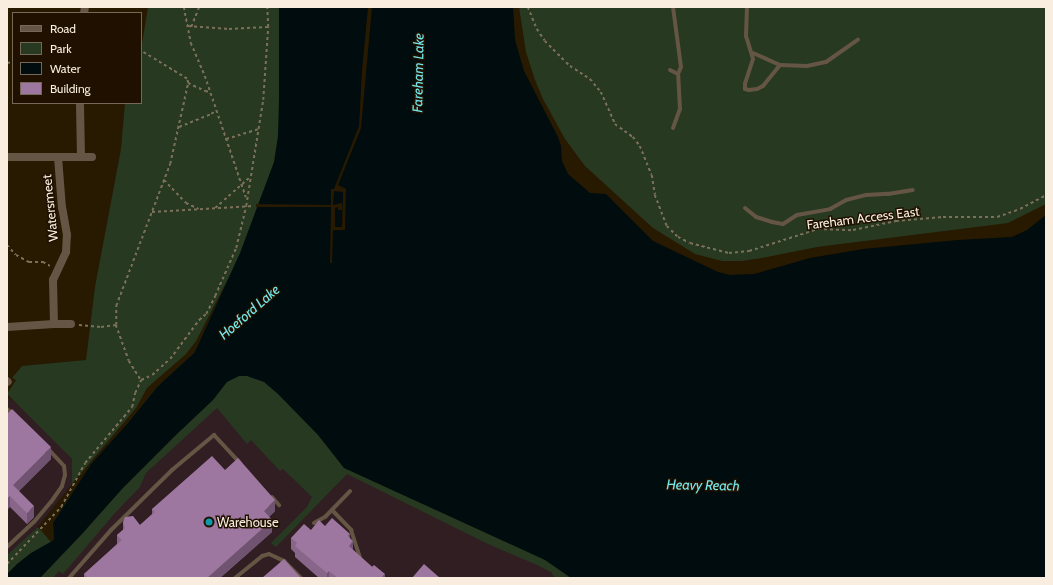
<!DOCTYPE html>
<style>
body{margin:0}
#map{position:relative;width:1053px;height:585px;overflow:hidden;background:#281901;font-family:Cabin,sans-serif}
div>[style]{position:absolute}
.industrial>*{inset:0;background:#301e22}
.green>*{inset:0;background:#273920}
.water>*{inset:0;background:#000c0d}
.pier>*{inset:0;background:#281901}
.path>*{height:1.5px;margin-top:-0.75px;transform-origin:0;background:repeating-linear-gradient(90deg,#7d705b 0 3px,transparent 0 6px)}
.service>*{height:4px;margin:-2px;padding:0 2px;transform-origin:2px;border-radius:2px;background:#655544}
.minor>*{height:8px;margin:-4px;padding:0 4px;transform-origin:4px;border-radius:4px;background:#655544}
.wall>*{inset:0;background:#88668a}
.shaded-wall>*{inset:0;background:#6f5370}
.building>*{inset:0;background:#9e77a0}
.dots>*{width:11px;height:11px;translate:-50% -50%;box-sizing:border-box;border:2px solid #1f1000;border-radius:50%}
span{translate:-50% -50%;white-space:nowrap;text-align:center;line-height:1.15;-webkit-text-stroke:3px #1f1000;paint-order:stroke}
.street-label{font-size:13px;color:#f8edde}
.poi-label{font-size:13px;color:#f8edde}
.left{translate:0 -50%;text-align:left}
.water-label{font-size:14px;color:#74e9ed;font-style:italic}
.frame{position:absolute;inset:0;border:8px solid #f8edde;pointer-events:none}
.legend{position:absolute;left:12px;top:12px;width:130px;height:92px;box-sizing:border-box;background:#1f1000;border:1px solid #766859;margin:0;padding:5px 7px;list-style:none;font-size:12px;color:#f8edde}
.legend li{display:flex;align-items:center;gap:8px;height:20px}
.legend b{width:20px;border:1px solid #766859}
</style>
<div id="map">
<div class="industrial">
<div style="clip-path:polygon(7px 396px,24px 410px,72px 459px,72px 484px,40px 524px,7px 560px)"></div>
<div style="clip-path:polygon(213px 400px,545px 560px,571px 578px,40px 578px)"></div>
</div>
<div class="green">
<div style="clip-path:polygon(148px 7px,370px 7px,368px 19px,1046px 578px,571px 578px,569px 576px,568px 578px,555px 578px,551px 572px,537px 565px,488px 544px,347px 474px,276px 547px,271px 543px,307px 507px,312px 497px,283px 469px,280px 471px,251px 440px,247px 444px,217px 408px,146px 473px,140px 487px,115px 513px,63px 574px,59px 571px,53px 578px,7px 578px,7px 555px,38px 527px,51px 542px,54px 540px,53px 523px,91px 464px,127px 424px,158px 386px,194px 353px,231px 273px,196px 341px,186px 354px,147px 388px,136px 408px,72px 484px,72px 459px,7px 394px,16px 380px,12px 378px,22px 366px,86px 360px,95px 287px,121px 149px,125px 103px,141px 103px,141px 50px)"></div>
<div style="clip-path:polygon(519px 7px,1046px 7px,1046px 204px,1008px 223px,817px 247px,762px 258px,742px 261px,722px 261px,695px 254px,653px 228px,585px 166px,565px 139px,543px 99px,535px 80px,526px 52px)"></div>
</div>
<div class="water">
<div style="clip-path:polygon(279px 7px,513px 7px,515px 40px,524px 71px,558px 137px,561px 146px,562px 161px,568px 174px,590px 193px,606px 194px,653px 241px,718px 272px,730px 275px,754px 274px,810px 258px,863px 249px,958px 240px,1012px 237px,1027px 230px,1046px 215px,1046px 578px,571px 578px,545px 560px,344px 468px,318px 435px,278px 394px,264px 382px,247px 376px,239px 376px,227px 382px,213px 400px,177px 434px,122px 489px,82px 534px,40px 578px,7px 578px,8px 573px,17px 564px,31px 553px,54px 540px,53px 523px,91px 464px,127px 424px,158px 386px,194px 353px,197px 347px,240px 253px,274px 162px,278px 136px,279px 100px)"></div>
</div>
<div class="pier">
<div style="clip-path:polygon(evenodd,368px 7px,372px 7px,361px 128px,338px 185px,346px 189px,345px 230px,333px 230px,332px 263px,330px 263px,331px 207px,256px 207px,256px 204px,331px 205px,331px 189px,334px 189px,359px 126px,362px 71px,368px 7px,334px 191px,343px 192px,342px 227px,335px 227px,335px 208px,338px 207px,338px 210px,342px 210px,342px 203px,333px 205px,334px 191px)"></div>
</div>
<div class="path">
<div style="left:184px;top:7px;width:37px;rotate:79deg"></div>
<div style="left:191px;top:43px;width:36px;rotate:67deg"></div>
<div style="left:205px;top:76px;width:128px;rotate:71.3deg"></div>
<div style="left:528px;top:7px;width:24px;rotate:68deg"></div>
<div style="left:537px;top:29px;width:14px;rotate:56deg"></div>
<div style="left:545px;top:41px;width:35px;rotate:45deg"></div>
<div style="left:570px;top:66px;width:24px;rotate:33deg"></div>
<div style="left:590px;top:79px;width:17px;rotate:50deg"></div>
<div style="left:601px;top:92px;width:35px;rotate:66deg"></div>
<div style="left:615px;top:124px;width:22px;rotate:36deg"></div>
<div style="left:633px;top:137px;width:11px;rotate:52deg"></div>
<div style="left:640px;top:146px;width:31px;rotate:68deg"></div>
<div style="left:652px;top:175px;width:20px;rotate:81deg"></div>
<div style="left:655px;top:195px;width:33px;rotate:69deg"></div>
<div style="left:667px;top:226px;width:16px;rotate:45deg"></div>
<div style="left:678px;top:237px;width:13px;rotate:27deg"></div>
<div style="left:690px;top:243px;width:40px;rotate:14.4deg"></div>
<div style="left:729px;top:253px;width:20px;rotate:-6deg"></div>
<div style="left:749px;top:251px;width:72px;rotate:-17.7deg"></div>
<div style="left:818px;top:229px;width:35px;rotate:2deg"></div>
<div style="left:853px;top:230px;width:44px;rotate:-11.8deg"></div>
<div style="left:896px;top:221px;width:47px;rotate:-4.9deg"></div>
<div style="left:943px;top:217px;width:54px"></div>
<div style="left:997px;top:217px;width:24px;rotate:-19deg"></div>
<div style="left:1020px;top:209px;width:30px;rotate:-28deg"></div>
<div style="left:188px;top:26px;width:41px;rotate:4.2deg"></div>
<div style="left:229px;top:29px;width:39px;rotate:-3deg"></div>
<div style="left:191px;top:27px;width:22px;rotate:-68deg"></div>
<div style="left:7px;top:63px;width:6px;rotate:-9deg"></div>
<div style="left:188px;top:83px;width:19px;rotate:25deg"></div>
<div style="left:205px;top:91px;width:6px;rotate:9deg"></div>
<div style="left:179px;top:127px;width:35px;rotate:-22deg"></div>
<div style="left:211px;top:114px;width:5px;rotate:-37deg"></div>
<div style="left:226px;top:139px;width:34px;rotate:-17deg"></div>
<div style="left:164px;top:180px;width:32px;rotate:46deg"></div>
<div style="left:186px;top:203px;width:14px;rotate:25deg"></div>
<div style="left:215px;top:208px;width:47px;rotate:-41.5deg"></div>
<div style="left:152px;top:212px;width:102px;rotate:-3.4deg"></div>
<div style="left:7px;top:245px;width:13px;rotate:48deg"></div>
<div style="left:16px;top:255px;width:15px;rotate:28deg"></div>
<div style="left:29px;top:262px;width:14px"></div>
<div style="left:43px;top:262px;width:8px;rotate:30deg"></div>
<div style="left:79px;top:325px;width:22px;rotate:5deg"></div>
<div style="left:101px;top:327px;width:15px;rotate:-8deg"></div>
<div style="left:116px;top:325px;width:38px;rotate:70deg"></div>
<div style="left:129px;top:361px;width:22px;rotate:58deg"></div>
<div style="left:116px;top:325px;width:19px;rotate:-90deg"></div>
<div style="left:116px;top:306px;width:152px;rotate:-69.2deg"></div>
<div style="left:170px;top:164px;width:83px;rotate:-77.5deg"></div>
<div style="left:188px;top:83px;width:4px;rotate:-104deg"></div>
<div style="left:187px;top:79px;width:54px;rotate:-148.7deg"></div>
<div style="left:7px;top:564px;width:79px;rotate:-46.5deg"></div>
<div style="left:61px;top:507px;width:50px;rotate:-61.4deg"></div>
<div style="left:85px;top:463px;width:73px;rotate:-50deg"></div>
<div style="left:132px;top:407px;width:14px;rotate:-78deg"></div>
<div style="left:135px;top:393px;width:14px;rotate:-65deg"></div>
<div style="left:141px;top:380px;width:12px;rotate:-24deg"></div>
<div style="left:152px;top:375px;width:24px;rotate:-42deg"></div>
<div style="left:170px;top:359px;width:49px;rotate:-53.4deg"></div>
<div style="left:199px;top:320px;width:9px;rotate:-41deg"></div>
<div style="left:206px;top:314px;width:20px;rotate:-63deg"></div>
<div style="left:215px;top:296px;width:52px;rotate:-66.4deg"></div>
<div style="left:236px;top:248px;width:43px;rotate:-76.6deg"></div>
<div style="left:246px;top:206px;width:107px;rotate:-80.9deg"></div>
<div style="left:263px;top:100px;width:73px;rotate:-86.1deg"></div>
<div style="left:268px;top:27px;width:20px;rotate:-93deg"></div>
</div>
<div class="service">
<div style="left:747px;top:7px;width:29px;rotate:92deg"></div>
<div style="left:746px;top:36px;width:24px;rotate:73deg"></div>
<div style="left:753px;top:59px;width:26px;rotate:108deg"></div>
<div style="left:745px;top:84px;width:5px;rotate:90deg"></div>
<div style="left:745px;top:89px;width:4px;rotate:14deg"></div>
<div style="left:749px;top:90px;width:8px;rotate:-7deg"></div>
<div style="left:757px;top:89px;width:7px;rotate:-27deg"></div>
<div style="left:763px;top:86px;width:27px;rotate:-51deg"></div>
<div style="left:780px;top:65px;width:27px;rotate:2deg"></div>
<div style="left:807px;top:66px;width:19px;rotate:-12deg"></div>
<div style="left:826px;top:62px;width:39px;rotate:-35deg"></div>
<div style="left:753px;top:53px;width:30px;rotate:24deg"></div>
<div style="left:670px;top:70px;width:9px;rotate:27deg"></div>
<div style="left:673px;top:128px;width:20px;rotate:-70deg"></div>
<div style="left:680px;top:109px;width:35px;rotate:-93deg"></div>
<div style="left:678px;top:74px;width:8px;rotate:-67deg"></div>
<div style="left:681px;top:67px;width:61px;rotate:-97.6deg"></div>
<div style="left:745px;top:208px;width:14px;rotate:39deg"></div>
<div style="left:756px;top:217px;width:17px;rotate:17deg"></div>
<div style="left:772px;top:222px;width:11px;rotate:10deg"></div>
<div style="left:783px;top:224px;width:17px;rotate:-33deg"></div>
<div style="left:797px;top:215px;width:34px;rotate:-10deg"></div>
<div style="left:830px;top:209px;width:18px;rotate:-29deg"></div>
<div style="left:846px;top:200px;width:21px;rotate:-14deg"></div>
<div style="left:866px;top:195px;width:22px;rotate:-3deg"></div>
<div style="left:888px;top:194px;width:25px;rotate:-9deg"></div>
<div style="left:7px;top:409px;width:9px;rotate:41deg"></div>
<div style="left:272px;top:497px;width:11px;rotate:49deg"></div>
<div style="left:332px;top:510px;width:28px;rotate:46deg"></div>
<div style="left:351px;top:530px;width:29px;rotate:72deg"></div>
<div style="left:314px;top:523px;width:13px;rotate:-29deg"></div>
<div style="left:325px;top:517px;width:36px;rotate:-46deg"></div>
<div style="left:7px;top:547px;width:37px;rotate:-43deg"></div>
<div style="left:34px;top:522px;width:26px;rotate:-50deg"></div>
<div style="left:51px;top:502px;width:19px;rotate:-55deg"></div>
<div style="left:62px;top:486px;width:11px;rotate:-75deg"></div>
<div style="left:65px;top:475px;width:9px;rotate:-96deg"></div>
<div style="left:64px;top:466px;width:25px;rotate:-133deg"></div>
<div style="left:69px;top:578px;width:64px;rotate:-48.8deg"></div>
<div style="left:111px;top:530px;width:86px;rotate:-44.5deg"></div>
<div style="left:172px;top:470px;width:55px;rotate:-39.8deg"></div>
<div style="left:214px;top:435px;width:38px;rotate:47deg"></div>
<div style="left:235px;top:578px;width:35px;rotate:-39deg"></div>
<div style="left:262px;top:556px;width:7px;rotate:-16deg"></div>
<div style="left:269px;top:554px;width:17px;rotate:25deg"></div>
<div style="left:284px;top:561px;width:24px;rotate:45deg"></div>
</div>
<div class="minor">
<div style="left:84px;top:13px;width:6px;rotate:-81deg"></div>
<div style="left:7px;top:157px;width:51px"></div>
<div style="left:81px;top:157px;width:11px"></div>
<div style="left:54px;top:324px;width:17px"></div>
<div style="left:7px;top:327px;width:47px;rotate:-3.7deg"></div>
<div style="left:54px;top:324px;width:44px;rotate:-91.3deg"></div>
<div style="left:53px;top:280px;width:31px;rotate:-65deg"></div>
<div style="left:66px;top:252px;width:17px;rotate:-87deg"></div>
<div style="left:67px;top:235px;width:27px;rotate:-100deg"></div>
<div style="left:62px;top:208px;width:51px;rotate:-94.5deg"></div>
<div style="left:58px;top:157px;width:23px"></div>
<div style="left:81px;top:157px;width:54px;rotate:-91.1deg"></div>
<div style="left:7px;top:381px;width:1px;rotate:45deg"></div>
</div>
<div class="wall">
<div style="clip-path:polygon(7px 414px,51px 459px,19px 491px,34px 517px,27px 524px,10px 507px)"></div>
<div style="clip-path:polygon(225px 470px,275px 511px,269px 517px,272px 532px,220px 578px,84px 578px,84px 574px,117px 544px,117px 535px,123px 530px,123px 522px,140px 525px,152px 514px,152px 509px)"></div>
<div style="clip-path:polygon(311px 530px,350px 538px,353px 550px,385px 578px,319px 578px,295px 557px,295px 553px,291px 549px,291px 538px)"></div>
</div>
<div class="shaded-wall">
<div style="clip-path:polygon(51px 447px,51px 459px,13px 497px,13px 485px)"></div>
<div style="clip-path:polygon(10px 496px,10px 507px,7px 510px,7px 499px)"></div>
<div style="clip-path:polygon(275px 500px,275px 511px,264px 522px,264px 511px)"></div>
<div style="clip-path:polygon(34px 506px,34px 517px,27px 524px,27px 513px)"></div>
<div style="clip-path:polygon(272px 520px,272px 532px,220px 578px,207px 578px)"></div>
<div style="clip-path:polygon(350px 534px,350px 544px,353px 541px,353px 552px,349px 558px,348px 536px)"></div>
<div style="clip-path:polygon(329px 571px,329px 578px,327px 578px,327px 573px)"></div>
<div style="clip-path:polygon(385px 574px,385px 578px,381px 578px)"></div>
</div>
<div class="building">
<div style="clip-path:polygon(12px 409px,51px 447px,13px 485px,34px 506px,27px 513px,10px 496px,7px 499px,7px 414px)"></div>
<div style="clip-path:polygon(212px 456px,225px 470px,238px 458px,275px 500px,264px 511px,272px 520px,207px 578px,88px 578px,84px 574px,122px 540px,117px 535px,125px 528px,123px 522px,125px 517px,133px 516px,140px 525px,155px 512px,152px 509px)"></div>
<div style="clip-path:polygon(332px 518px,350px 534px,348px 536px,353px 541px,349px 546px,372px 567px,374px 565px,385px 574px,381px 578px,338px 578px,329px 571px,327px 573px,295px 546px,297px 543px,291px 538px,304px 524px,311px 530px,319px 520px,325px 526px)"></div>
<div style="clip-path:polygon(284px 559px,301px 578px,262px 578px)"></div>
<div style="clip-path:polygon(424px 564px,440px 578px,412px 578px)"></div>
</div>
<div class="dots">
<div style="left:209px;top:522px;background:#0f9aa8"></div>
</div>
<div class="street-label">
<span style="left:50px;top:208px;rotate:-96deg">Watersmeet</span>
<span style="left:863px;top:218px;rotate:-7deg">Fareham Access East</span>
</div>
<div class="poi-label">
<span class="left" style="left:217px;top:522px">Warehouse</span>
</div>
<div class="water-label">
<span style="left:418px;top:73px;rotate:-89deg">Fareham Lake</span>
<span style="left:249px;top:312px;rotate:-41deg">Hoeford Lake</span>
<span style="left:703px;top:485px;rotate:1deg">Heavy Reach</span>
</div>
<div class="frame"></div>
<ul class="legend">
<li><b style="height:5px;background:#655544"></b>Road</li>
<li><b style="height:11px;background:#273920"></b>Park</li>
<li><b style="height:11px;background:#000c0d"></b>Water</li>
<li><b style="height:11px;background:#9e77a0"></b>Building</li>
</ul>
</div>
